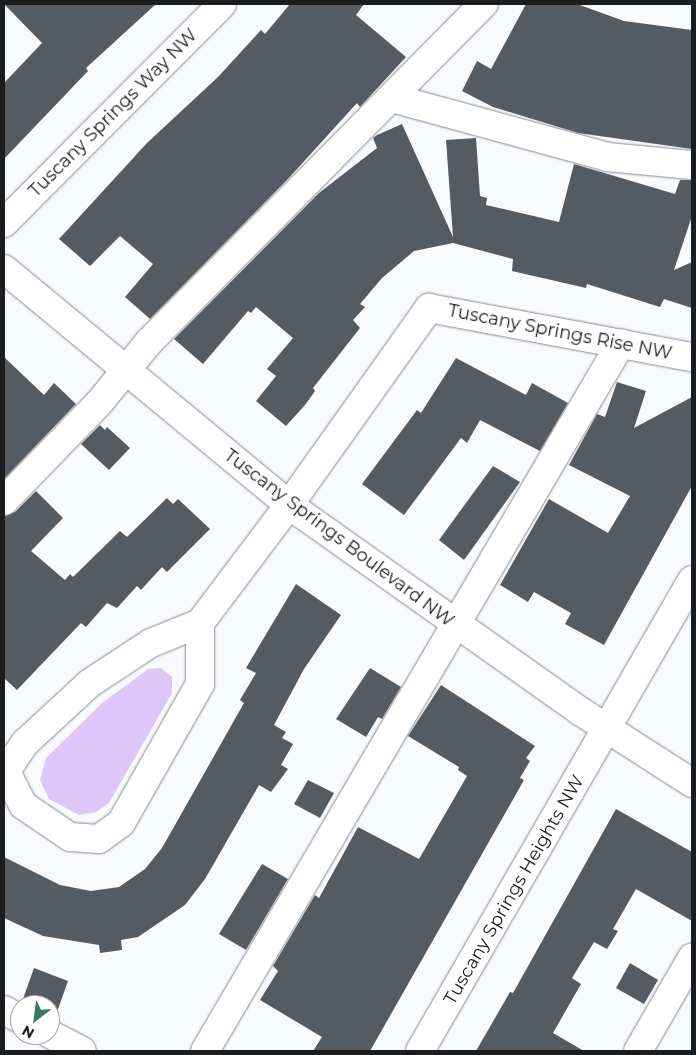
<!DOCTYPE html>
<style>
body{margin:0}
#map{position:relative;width:696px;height:1055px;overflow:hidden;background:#f8fafe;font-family:Montserrat,sans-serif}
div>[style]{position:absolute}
.green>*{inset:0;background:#dcc7f8}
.building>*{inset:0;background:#545b62}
.roads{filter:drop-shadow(0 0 1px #868a93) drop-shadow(0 0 1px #868a93)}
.minor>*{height:28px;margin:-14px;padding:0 14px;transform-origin:14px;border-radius:14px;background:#fff}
span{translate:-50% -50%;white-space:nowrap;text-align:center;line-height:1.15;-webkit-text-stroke:5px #fff;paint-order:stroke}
.street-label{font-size:18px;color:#1b1c20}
.frame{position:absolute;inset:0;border:5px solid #1b1c20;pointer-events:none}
.north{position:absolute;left:10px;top:995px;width:50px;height:50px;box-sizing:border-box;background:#fff;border:1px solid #a4a4a6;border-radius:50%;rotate:210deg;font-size:14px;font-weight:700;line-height:20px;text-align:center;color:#1b1c20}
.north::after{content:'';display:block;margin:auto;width:18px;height:22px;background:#3b7865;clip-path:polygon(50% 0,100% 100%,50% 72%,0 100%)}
</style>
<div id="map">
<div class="green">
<div style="clip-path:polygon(161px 668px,172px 677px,172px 693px,109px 803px,96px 812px,79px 815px,49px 799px,40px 780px,46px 758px,101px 704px,148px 669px)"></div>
</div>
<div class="building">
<div style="clip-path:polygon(4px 4px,156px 4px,86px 68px,88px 71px,4px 159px,4px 83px,42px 43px)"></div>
<div style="clip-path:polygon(290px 4px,364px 4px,356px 15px,406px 57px,360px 107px,357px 103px,287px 180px,150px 319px,125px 297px,153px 264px,120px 236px,90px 266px,59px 239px,147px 143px,218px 77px,261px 30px,265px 34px)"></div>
<div style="clip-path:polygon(526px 4px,577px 4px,624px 21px,692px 30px,692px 149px,578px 133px,493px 107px,462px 91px,477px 61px,491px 69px)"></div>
<div style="clip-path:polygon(402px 124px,453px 237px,446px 140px,476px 138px,480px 196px,487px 198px,486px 205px,559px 222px,574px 164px,675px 194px,680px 180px,692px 180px,692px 216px,674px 270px,692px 262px,692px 308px,664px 299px,660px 307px,587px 284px,586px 288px,512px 271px,513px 259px,453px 243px,414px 251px,382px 278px,360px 304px,365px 307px,353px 320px,360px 328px,313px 388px,315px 391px,305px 405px,286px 426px,256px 401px,276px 376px,267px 369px,293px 338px,256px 307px,251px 313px,248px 311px,203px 364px,174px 339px,319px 193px,377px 148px,373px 138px,377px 135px)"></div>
<div style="clip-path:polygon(4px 357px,44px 395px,54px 383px,76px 404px,4px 479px)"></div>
<div style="clip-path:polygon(456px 358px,526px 395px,532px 383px,568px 403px,540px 451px,480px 420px,467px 443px,461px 438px,404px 515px,362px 484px,417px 410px,421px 413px)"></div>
<div style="clip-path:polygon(617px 382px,646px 391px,634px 428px,692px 397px,692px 486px,604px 645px,565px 624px,571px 613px,534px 592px,528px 602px,500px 585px,549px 499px,608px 533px,630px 496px,569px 465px,597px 414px,605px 417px)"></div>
<div style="clip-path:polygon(100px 425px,105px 430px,107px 427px,130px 448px,109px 470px,81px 444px)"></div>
<div style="clip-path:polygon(493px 466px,520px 482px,464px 560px,439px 540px)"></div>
<div style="clip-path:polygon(36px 491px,63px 518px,31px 551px,65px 580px,70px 574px,73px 577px,120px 531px,127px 537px,167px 498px,173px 504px,178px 499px,210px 529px,167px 572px,162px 567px,141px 590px,137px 586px,117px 608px,107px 603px,86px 627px,81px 623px,17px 690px,4px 678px,4px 516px,15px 512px)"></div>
<div style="clip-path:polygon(296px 584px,341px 615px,304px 669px,274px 725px,286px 732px,282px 738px,293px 744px,281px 765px,288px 769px,271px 792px,259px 785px,205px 879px,185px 905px,138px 937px,121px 940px,122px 950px,100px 953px,99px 945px,43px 936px,4px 918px,4px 857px,60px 885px,91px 891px,119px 887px,145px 869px,162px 848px,244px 703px,240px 700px,256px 673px,246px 668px)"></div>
<div style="clip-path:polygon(370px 668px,401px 687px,382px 719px,378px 717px,366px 737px,336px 719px)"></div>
<div style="clip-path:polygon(441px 685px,535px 746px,526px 758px,530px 761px,520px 778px,524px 780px,370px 1051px,313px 1051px,322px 1037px,260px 1000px,278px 971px,273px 966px,315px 895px,319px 898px,358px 827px,419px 859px,448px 809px,467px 776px,458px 770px,459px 767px,408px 736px)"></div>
<div style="clip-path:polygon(308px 780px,334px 793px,320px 818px,294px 804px)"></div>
<div style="clip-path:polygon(616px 809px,692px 852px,692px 921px,636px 889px,613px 929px,618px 931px,607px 949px,594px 942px,572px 978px,581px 984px,553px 1033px,584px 1051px,476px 1051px,510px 992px,513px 993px)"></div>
<div style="clip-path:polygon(262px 864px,288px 879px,246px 950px,219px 934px)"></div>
<div style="clip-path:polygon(630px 963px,658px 980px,644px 1004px,616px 988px)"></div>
<div style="clip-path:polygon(34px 968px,68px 981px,57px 1012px,50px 1009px,50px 1005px,23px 999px)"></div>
</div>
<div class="roads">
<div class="minor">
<div style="left:392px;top:98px;width:223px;rotate:15.3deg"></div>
<div style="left:607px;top:157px;width:85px;rotate:5.4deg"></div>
<div style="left:4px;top:223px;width:309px;rotate:-45.1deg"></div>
<div style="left:4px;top:269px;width:370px;rotate:39.6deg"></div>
<div style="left:289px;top:505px;width:357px;rotate:35.3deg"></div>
<div style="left:580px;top:711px;width:133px;rotate:32.7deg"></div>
<div style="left:4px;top:501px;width:136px;rotate:-45.9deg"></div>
<div style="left:99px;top:403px;width:79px;rotate:-50.7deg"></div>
<div style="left:149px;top:342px;width:476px;rotate:-45.3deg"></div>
<div style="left:200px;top:623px;width:61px;rotate:90deg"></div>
<div style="left:200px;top:684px;width:160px;rotate:119.6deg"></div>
<div style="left:121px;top:823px;width:27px;rotate:144deg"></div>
<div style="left:99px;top:839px;width:29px;rotate:-176deg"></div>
<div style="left:70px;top:837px;width:57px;rotate:-145.8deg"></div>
<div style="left:23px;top:805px;width:38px;rotate:-117deg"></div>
<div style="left:6px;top:771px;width:34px;rotate:-56deg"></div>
<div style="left:25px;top:743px;width:88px;rotate:-42.7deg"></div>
<div style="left:90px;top:683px;width:73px;rotate:-33.3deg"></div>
<div style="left:151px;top:643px;width:53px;rotate:-22.2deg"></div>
<div style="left:200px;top:623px;width:148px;rotate:-53deg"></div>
<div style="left:289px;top:505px;width:242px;rotate:-54.6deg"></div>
<div style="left:429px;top:308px;width:268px;rotate:10.6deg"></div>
<div style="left:4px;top:1010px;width:18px;rotate:29deg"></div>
<div style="left:50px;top:1034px;width:36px;rotate:28deg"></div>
<div style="left:205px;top:1051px;width:821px;rotate:-59.56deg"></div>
<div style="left:420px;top:1051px;width:544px;rotate:-59.99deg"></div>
<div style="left:638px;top:1051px;width:108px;rotate:-59.9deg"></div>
</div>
</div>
<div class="street-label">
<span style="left:113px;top:113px;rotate:-45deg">Tuscany Springs Way NW</span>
<span style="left:560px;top:332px;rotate:11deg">Tuscany Springs Rise NW</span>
<span style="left:339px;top:538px;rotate:37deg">Tuscany Springs Boulevard NW</span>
<span style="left:514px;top:890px;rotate:-60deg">Tuscany Springs Heights NW</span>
</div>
<div class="frame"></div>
<div class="north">N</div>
</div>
